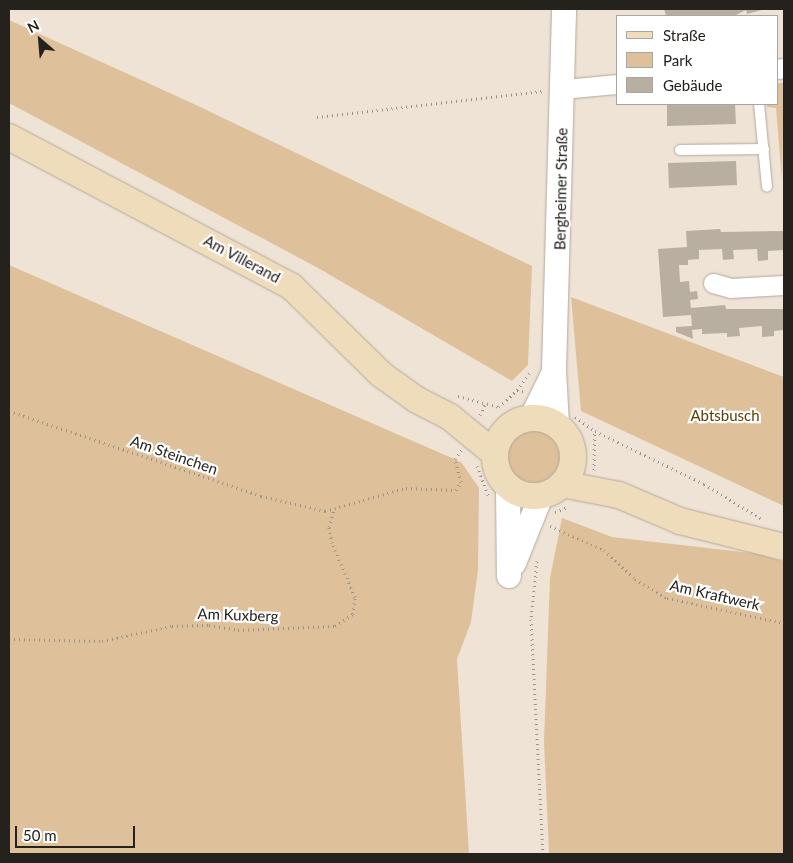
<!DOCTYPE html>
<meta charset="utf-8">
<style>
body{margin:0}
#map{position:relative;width:793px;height:863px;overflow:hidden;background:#efe3d5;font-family:Lato,sans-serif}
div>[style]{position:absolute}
.green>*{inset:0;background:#dec19b}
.round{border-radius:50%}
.building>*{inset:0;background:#b9afa1}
.path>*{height:3px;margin-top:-1.5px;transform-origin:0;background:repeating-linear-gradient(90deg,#9a9187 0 1px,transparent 0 5px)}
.roads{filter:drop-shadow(0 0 1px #b3a89a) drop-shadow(0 0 1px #b3a89a)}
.service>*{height:10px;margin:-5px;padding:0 5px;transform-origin:5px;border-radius:5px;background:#fff}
.minor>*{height:19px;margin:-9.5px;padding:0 9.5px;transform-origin:9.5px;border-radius:9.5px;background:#fff}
.tertiary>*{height:24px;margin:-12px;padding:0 12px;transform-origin:12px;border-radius:12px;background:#fff}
.secondary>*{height:26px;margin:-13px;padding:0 13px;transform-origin:13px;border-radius:13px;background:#efdcbb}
.secondary>.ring{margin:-13px;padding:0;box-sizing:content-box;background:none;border:26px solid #efdcbb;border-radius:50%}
span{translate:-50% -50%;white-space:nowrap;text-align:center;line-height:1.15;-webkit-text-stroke:4.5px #fff;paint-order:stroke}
.street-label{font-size:15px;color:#25211c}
.park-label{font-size:15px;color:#5b3c05}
.frame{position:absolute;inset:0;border:10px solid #25211c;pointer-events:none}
.legend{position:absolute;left:616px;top:15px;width:162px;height:90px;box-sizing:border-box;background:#fff;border:1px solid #a8a6a4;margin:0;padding:6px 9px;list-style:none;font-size:15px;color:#25211c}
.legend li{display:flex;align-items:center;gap:10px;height:25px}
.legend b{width:25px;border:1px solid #a8a6a4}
.north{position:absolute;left:15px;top:15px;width:50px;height:50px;-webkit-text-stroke:4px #fff;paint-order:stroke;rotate:333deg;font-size:14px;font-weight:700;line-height:20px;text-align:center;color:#25211c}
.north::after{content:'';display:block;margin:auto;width:18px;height:22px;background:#25211c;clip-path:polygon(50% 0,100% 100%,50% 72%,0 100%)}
.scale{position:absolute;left:15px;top:826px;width:120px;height:22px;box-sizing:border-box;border:2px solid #25211c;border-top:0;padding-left:6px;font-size:15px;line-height:18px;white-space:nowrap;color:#25211c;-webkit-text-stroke:4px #fff;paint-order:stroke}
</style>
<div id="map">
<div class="green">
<div style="clip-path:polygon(9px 20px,194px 104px,532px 266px,528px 365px,512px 381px,318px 268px,9px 103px)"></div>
<div style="clip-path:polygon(777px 83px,784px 83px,782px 180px,776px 108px,767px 107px,767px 104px,777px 104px)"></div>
<div style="clip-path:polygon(9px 265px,461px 462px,479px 488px,478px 570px,471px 622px,457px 659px,469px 854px,9px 854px)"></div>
<div style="clip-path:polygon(571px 297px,784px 377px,784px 506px,581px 411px)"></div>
<div class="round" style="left:503px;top:427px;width:62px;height:62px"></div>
<div style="clip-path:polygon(562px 518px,612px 537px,760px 554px,784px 562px,784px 854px,549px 854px,544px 742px,550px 578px)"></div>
</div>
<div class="building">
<div style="clip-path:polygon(664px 9px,766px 9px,747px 14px,746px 10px,734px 16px,666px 16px)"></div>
<div style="clip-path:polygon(667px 104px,735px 104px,736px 124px,667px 126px)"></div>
<div style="clip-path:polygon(736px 161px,737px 185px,669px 188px,668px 163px)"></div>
<div style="clip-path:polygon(720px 229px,721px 232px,784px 231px,784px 250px,768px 251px,768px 260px,758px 261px,757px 249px,733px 250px,734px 259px,723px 260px,722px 249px,699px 250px,699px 259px,688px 260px,688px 265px,679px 265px,680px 282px,689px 281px,690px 292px,697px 291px,698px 299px,690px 300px,691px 308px,725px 305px,726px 309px,784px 309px,784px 330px,774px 331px,774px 336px,762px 337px,762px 326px,739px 328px,740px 336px,727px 337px,727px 333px,702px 334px,702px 329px,692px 330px,693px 339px,676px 332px,676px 327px,692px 326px,691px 315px,663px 317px,658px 249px,687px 247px,686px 231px)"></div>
</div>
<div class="path">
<div style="left:317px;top:117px;width:227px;rotate:-6.6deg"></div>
<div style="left:517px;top:390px;width:24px;rotate:-55deg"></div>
<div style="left:458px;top:396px;width:42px;rotate:15deg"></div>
<div style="left:499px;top:407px;width:25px;rotate:-43deg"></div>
<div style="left:517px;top:390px;width:8px;rotate:14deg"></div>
<div style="left:9px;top:411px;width:266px;rotate:18.6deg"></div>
<div style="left:261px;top:496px;width:66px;rotate:13.2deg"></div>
<div style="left:325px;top:511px;width:84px;rotate:-15.9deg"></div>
<div style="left:406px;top:488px;width:50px;rotate:2.3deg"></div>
<div style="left:456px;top:490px;width:9px;rotate:-58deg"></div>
<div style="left:461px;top:482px;width:24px;rotate:-105deg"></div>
<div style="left:455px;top:459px;width:11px;rotate:-56deg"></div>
<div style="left:480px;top:415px;width:12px;rotate:-66deg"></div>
<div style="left:575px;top:417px;width:24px;rotate:35deg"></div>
<div style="left:595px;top:431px;width:121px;rotate:25.9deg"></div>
<div style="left:704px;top:484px;width:66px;rotate:31.3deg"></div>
<div style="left:477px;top:466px;width:31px;rotate:69deg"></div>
<div style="left:594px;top:470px;width:39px;rotate:-89deg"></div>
<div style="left:555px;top:512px;width:14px;rotate:-21deg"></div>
<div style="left:550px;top:526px;width:59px;rotate:24deg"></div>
<div style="left:604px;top:550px;width:42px;rotate:43.1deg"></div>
<div style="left:635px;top:579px;width:37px;rotate:31deg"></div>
<div style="left:667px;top:598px;width:120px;rotate:12.1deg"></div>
<div style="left:537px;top:561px;width:58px;rotate:95.9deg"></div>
<div style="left:531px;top:619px;width:235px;rotate:87.1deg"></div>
<div style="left:9px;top:639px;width:93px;rotate:1.2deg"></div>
<div style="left:102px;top:641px;width:72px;rotate:-12.1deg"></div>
<div style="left:172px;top:626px;width:37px;rotate:-2deg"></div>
<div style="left:209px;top:625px;width:29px;rotate:10deg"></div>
<div style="left:238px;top:630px;width:97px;rotate:-2.4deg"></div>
<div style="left:335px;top:626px;width:22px;rotate:-34deg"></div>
<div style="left:353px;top:614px;width:17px;rotate:-83deg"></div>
<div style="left:355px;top:597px;width:59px;rotate:-113.1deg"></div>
<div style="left:332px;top:543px;width:16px;rotate:-101deg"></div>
<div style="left:329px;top:527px;width:18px;rotate:-74deg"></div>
</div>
<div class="roads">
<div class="service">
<div style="left:759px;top:104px;width:83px;rotate:84.5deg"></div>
<div style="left:680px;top:150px;width:84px;rotate:-0.7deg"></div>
</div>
<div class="minor">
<div style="left:777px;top:69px;width:7px;rotate:-8deg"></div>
<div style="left:563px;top:89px;width:54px;rotate:-5.3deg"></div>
<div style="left:713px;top:283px;width:18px;rotate:16deg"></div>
<div style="left:730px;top:288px;width:54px;rotate:-3.2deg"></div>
</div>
<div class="tertiary">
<div style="left:532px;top:417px;width:46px;rotate:-64deg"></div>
<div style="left:557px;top:425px;width:55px;rotate:-93.1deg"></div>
<div style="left:554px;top:370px;width:361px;rotate:-88.4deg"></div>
<div style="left:508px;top:487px;width:89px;rotate:89.4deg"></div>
<div style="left:514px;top:563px;width:72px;rotate:-68.1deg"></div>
</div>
<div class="secondary">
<div style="left:9px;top:137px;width:319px;rotate:27.9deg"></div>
<div style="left:291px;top:286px;width:127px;rotate:44.4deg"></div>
<div style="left:382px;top:375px;width:43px;rotate:35.5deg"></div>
<div style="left:417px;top:400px;width:37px;rotate:27deg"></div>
<div style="left:450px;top:417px;width:57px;rotate:39.3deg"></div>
<div class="ring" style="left:495px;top:418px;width:52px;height:52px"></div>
<div style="left:562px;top:484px;width:58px;rotate:10.9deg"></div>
<div style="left:619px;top:495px;width:66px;rotate:23.1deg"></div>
<div style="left:680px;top:521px;width:107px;rotate:14deg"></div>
</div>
</div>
<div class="street-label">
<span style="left:561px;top:189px;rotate:-89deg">Bergheimer Straße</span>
<span style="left:242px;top:259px;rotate:28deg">Am Villerand</span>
<span style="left:174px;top:455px;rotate:19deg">Am Steinchen</span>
<span style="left:715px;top:595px;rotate:13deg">Am Kraftwerk</span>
<span style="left:238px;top:615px;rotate:2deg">Am Kuxberg</span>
</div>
<div class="park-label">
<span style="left:725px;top:416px">Abtsbusch</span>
</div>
<div class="frame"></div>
<ul class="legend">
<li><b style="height:6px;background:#efdcbb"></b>Straße</li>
<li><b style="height:14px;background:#dec19b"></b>Park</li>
<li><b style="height:14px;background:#b9afa1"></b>Gebäude</li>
</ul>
<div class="north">N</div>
<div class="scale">50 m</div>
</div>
